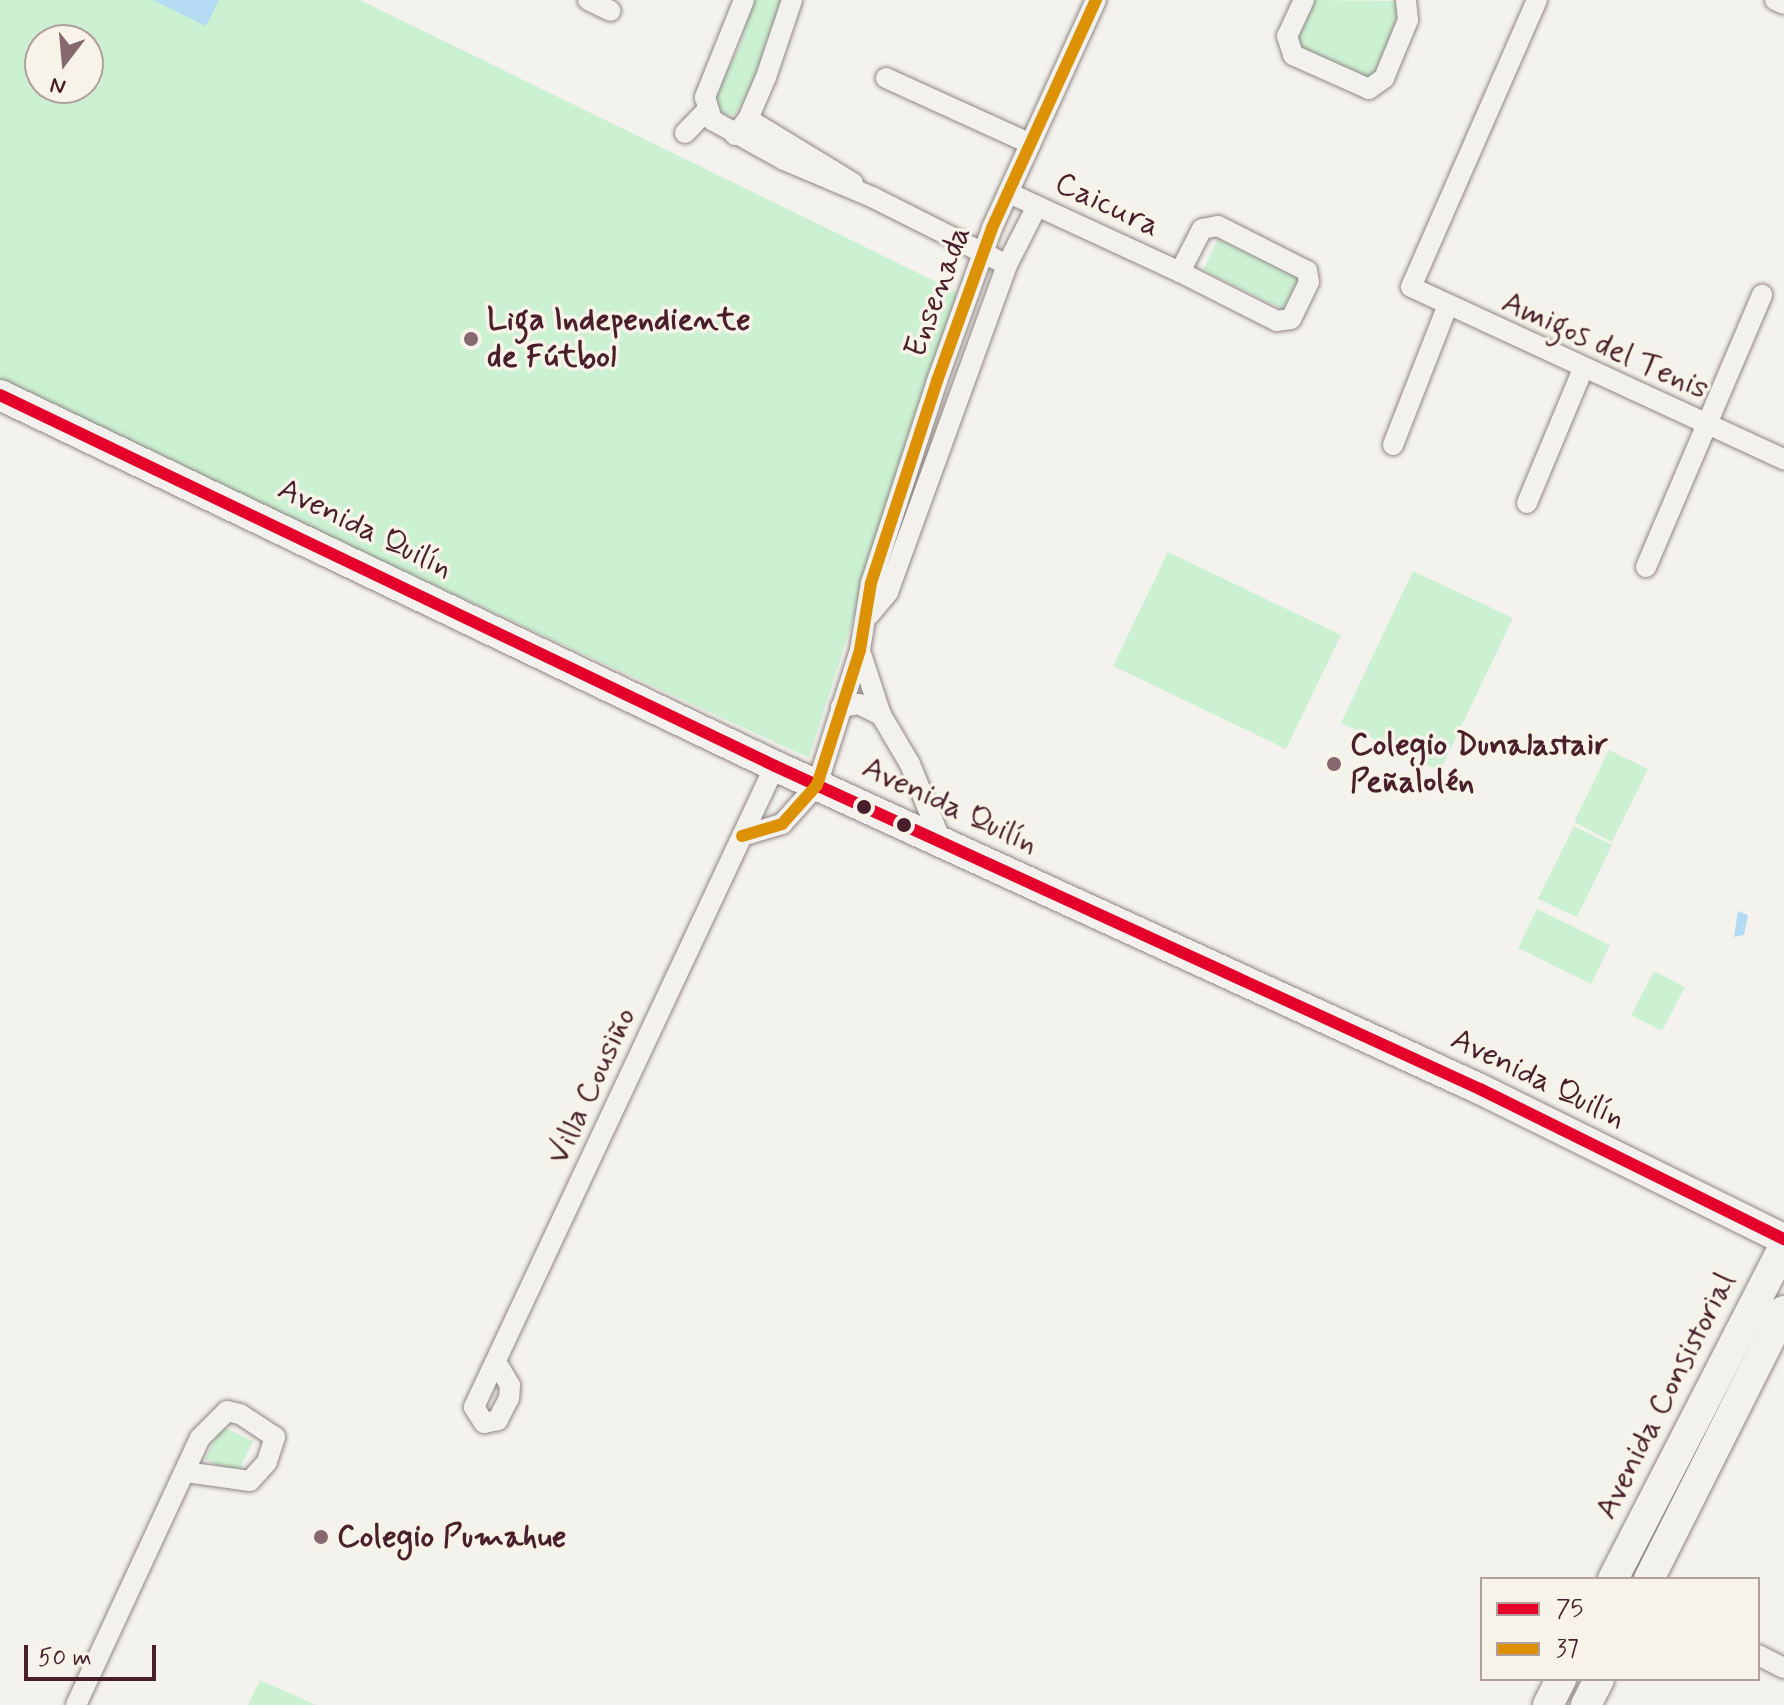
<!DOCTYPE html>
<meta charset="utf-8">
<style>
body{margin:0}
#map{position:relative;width:1784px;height:1705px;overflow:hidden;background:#f4f2ec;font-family:Mynerve,sans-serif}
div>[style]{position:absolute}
.green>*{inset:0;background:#ccf1d2}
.water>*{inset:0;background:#b4daf4}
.roads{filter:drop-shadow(0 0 2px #8f8685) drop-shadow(0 0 2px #8f8685)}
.street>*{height:20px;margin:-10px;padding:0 10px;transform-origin:10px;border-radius:10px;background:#f2f1ed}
.secondary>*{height:30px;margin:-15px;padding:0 15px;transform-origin:15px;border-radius:15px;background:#f2f1ed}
.bus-1>*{height:12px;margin:-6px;padding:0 6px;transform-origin:6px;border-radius:6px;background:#e4002b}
.bus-2>*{height:12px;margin:-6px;padding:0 6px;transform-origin:6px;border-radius:6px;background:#dd9206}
.dots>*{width:22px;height:22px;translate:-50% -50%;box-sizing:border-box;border:4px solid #f7f3e8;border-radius:50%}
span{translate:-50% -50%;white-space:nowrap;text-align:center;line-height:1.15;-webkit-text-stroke:7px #f7f3e8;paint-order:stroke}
.street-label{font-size:32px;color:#4a1f2b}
.poi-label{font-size:32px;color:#4a1f2b;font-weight:700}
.left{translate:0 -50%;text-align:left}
.legend{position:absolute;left:1480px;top:1577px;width:280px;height:104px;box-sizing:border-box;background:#f7f3e8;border:2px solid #b29e9c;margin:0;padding:10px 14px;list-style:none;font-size:24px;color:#4a1f2b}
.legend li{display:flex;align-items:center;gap:16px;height:40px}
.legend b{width:40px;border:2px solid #b29e9c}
.north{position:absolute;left:24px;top:24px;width:80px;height:80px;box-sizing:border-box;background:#f7f3e8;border:2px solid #b29e9c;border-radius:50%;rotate:196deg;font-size:22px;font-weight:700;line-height:32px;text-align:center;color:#4a1f2b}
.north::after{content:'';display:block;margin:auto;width:28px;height:36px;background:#86696f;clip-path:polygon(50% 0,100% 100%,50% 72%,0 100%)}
.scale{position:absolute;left:24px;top:1645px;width:132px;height:36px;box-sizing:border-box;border:4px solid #4a1f2b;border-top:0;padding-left:10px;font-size:24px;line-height:28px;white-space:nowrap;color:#4a1f2b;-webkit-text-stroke:6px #f7f3e8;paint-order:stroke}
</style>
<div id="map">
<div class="green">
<div style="clip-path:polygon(evenodd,0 0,360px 0,957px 292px,809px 758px,0 385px,0 0,40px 40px,88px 40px,88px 88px,40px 88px,40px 40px)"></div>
<div style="clip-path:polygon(753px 0,782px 0,749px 93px,735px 114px,724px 115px,715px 102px,716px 93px,739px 48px)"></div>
<div style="clip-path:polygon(1310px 0,1398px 1px,1401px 22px,1371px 80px,1303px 55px,1295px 31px)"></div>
<div style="clip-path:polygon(1218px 239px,1299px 278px,1283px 309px,1203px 270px)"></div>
<div style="clip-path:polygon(1168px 552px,1341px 635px,1286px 749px,1113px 666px)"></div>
<div style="clip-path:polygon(1413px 571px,1513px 618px,1440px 771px,1341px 723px)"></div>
<div style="clip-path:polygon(1609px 750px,1648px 769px,1612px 842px,1574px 822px)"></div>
<div style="clip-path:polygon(1574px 826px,1612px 845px,1577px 917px,1538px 899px)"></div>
<div style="clip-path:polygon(1537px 909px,1610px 945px,1591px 984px,1518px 948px)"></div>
<div style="clip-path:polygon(1654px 971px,1685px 987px,1662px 1031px,1631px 1015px)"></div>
<div style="clip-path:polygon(221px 1426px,253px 1441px,237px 1475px,205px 1459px)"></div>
<div style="clip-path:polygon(260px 1680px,316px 1705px,248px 1705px)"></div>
</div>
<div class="water">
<div style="clip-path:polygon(153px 0,219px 0,206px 26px)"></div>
<div style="clip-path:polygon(1738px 911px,1748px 915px,1744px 935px,1734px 937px)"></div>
</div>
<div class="roads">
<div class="street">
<div style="left:588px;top:0;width:25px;rotate:26deg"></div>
<div style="left:744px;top:0;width:105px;rotate:111.9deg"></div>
<div style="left:705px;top:97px;width:24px;rotate:73deg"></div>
<div style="left:712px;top:120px;width:82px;rotate:29.1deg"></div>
<div style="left:784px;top:160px;width:95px;rotate:22.8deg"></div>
<div style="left:872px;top:197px;width:151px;rotate:26.7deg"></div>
<div style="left:1304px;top:0;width:40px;rotate:115deg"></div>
<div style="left:1287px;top:36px;width:20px;rotate:72deg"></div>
<div style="left:1293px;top:55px;width:83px;rotate:24.1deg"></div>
<div style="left:1369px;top:89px;width:19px;rotate:-36deg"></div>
<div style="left:1384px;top:78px;width:63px;rotate:-67.5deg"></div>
<div style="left:1408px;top:20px;width:20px;rotate:-96deg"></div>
<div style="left:1537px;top:0;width:313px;rotate:113.7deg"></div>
<div style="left:1411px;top:287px;width:411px;rotate:24.8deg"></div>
<div style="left:1775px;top:0;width:10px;rotate:24deg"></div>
<div style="left:886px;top:78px;width:159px;rotate:24.5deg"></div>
<div style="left:748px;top:119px;width:123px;rotate:31.4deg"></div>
<div style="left:685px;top:133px;width:30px;rotate:-46deg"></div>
<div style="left:735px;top:135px;width:21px;rotate:-51deg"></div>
<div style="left:748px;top:119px;width:46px;rotate:-66.8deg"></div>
<div style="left:766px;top:77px;width:81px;rotate:-71.3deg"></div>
<div style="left:1009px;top:193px;width:188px;rotate:24.8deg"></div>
<div style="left:1218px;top:226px;width:100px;rotate:26.8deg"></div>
<div style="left:1307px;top:271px;width:11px;rotate:80deg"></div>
<div style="left:1309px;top:282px;width:41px;rotate:115.9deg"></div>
<div style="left:1291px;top:319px;width:14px;rotate:172deg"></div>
<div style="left:1277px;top:321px;width:109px;rotate:-153.2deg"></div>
<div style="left:1180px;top:272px;width:48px;rotate:-62.9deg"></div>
<div style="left:1202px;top:229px;width:16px;rotate:-11deg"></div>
<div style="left:1393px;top:445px;width:148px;rotate:-68.6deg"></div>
<div style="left:1527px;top:503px;width:145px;rotate:-67.3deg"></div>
<div style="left:1646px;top:567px;width:296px;rotate:-66.9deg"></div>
<div style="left:869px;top:615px;width:30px;rotate:-50deg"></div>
<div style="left:888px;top:592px;width:348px;rotate:-70deg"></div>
<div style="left:1007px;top:265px;width:66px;rotate:-63deg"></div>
<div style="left:861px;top:654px;width:64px;rotate:71.8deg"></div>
<div style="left:841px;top:707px;width:18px;rotate:-9deg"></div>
<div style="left:859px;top:704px;width:25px;rotate:27deg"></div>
<div style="left:881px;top:715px;width:57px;rotate:59.4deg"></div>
<div style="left:910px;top:764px;width:83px;rotate:68.1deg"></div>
<div style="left:742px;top:836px;width:42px;rotate:-16.7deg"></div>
<div style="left:782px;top:824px;width:52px;rotate:-48.1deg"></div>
<div style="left:817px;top:785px;width:142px;rotate:-72.3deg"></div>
<div style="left:860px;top:650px;width:68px;rotate:-80.7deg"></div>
<div style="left:871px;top:583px;width:213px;rotate:-71.9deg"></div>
<div style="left:937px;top:381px;width:163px;rotate:-70.2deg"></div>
<div style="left:992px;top:228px;width:251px;rotate:-65.5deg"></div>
<div style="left:496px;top:1362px;width:27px;rotate:59deg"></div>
<div style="left:510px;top:1385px;width:13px;rotate:94deg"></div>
<div style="left:509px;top:1398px;width:25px;rotate:117deg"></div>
<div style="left:498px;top:1420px;width:14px;rotate:168deg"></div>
<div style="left:484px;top:1423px;width:19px;rotate:-122deg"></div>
<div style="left:474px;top:1407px;width:708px;rotate:-64.85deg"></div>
<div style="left:1758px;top:1655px;width:29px;rotate:27deg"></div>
<div style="left:76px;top:1705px;width:294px;rotate:-65.1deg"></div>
<div style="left:200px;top:1438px;width:38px;rotate:-45deg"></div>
<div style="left:227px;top:1411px;width:13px;rotate:13deg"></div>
<div style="left:240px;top:1414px;width:42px;rotate:33.3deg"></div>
<div style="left:275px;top:1437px;width:26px;rotate:108deg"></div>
<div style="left:267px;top:1462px;width:25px;rotate:132deg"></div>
<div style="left:250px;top:1481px;width:66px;rotate:-172.1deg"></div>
</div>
<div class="secondary">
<div style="left:0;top:395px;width:859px;rotate:25.58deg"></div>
<div style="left:775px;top:766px;width:775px;rotate:24.62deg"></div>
<div style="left:1480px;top:1089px;width:339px;rotate:26.3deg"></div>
<div style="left:1613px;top:1579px;width:374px;rotate:-62.8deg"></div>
<div style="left:1649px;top:1579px;width:300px;rotate:-63.3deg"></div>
<div style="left:1548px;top:1705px;width:29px;rotate:-63deg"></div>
<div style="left:1586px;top:1705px;width:29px;rotate:-63deg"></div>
</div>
</div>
<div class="bus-1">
<div style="left:0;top:395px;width:859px;rotate:25.58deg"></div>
<div style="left:775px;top:766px;width:775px;rotate:24.62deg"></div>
<div style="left:1480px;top:1089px;width:339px;rotate:26.3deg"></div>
</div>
<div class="bus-2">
<div style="left:742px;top:836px;width:42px;rotate:-16.7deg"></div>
<div style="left:782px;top:824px;width:52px;rotate:-48.1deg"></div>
<div style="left:817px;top:785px;width:142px;rotate:-72.3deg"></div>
<div style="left:860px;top:650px;width:68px;rotate:-80.7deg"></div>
<div style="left:871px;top:583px;width:213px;rotate:-71.9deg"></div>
<div style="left:937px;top:381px;width:163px;rotate:-70.2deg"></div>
<div style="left:992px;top:228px;width:251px;rotate:-65.5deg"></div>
</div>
<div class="dots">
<div style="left:471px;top:339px;background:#86696f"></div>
<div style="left:1334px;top:764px;background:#86696f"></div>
<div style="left:864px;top:807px;background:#4a1f2b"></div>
<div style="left:904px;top:825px;background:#4a1f2b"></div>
<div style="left:321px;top:1537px;background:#86696f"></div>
</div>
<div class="street-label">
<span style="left:1107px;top:205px;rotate:25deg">Caicura</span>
<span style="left:938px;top:292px;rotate:-70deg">Ensenada</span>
<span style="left:1605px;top:346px;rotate:24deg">Amigos del Tenis</span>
<span style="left:365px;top:529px;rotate:26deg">Avenida Quilín</span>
<span style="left:950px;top:806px;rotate:25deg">Avenida Quilín</span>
<span style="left:1538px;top:1079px;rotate:26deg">Avenida Quilín</span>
<span style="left:592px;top:1086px;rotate:-65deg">Villa Cousiño</span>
<span style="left:1666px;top:1396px;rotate:-63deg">Avenida Consistorial</span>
</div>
<div class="poi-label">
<span class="left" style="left:487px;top:339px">Liga Independiente<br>de Fútbol</span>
<span class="left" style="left:1350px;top:764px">Colegio Dunalastair<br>Peñalolén</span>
<span class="left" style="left:337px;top:1537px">Colegio Pumahue</span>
</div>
<ul class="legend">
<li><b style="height:10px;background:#e4002b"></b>75</li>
<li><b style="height:10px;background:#dd9206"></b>37</li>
</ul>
<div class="north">N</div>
<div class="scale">50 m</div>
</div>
